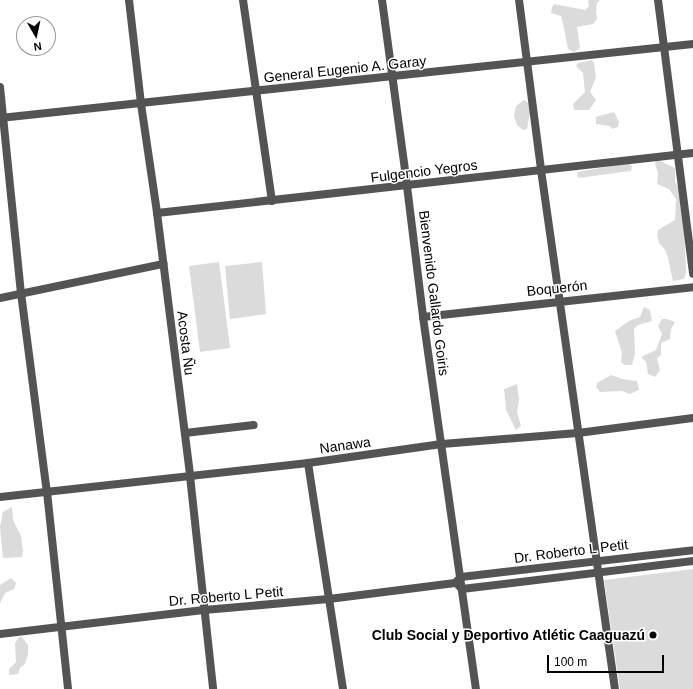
<!DOCTYPE html>
<meta charset="utf-8">
<style>
body{margin:0}
#map{position:relative;width:693px;height:689px;overflow:hidden;background:#fff;font-family:Helvetica,sans-serif}
div>[style]{position:absolute}
.green>*{inset:0;background:#dbdbdb}
.minor>*{height:8px;margin:-4px;padding:0 4px;transform-origin:4px;border-radius:4px;background:#545454}
.dots>*{width:11px;height:11px;translate:-50% -50%;box-sizing:border-box;border:2px solid #fff;border-radius:50%}
span{translate:-50% -50%;white-space:nowrap;text-align:center;line-height:1.15;-webkit-text-stroke:3px #fff;paint-order:stroke}
.street-label{font-size:14px;color:#000}
.poi-label{font-size:14px;color:#000;font-weight:700}
.right{translate:-100% -50%;text-align:right}
.north{position:absolute;left:16px;top:16px;width:40px;height:40px;box-sizing:border-box;background:#fff;border:1px solid #999;border-radius:50%;rotate:171deg;font-size:11px;font-weight:700;line-height:16px;text-align:center;color:#000}
.north::after{content:'';display:block;margin:auto;width:14px;height:18px;background:#000;clip-path:polygon(50% 0,100% 100%,50% 72%,0 100%)}
.scale{position:absolute;left:547px;top:655px;width:117px;height:18px;box-sizing:border-box;border:2px solid #000;border-top:0;padding-left:5px;font-size:12px;line-height:14px;white-space:nowrap;color:#000;-webkit-text-stroke:3px #fff;paint-order:stroke}
</style>
<div id="map">
<div class="green">
<div style="clip-path:polygon(588px 0,600px 0,597px 3px,596px 12px,597px 19px,593px 24px,577px 27px,580px 48px,574px 52px,568px 49px,562px 19px,561px 16px,551px 13px,552px 7px,554px 4px,585px 10px,589px 6px)"></div>
<div style="clip-path:polygon(592px 60px,594px 63px,596px 77px,590px 92px,596px 100px,589px 110px,574px 110px,573px 104px,585px 92px,583px 73px,576px 66px,578px 63px)"></div>
<div style="clip-path:polygon(524px 100px,530px 104px,530px 113px,527px 129px,523px 130px,517px 125px,514px 116px,516px 106px)"></div>
<div style="clip-path:polygon(614px 112px,619px 122px,618px 127px,612px 129px,610px 126px,596px 124px,596px 117px,599px 116px)"></div>
<div style="clip-path:polygon(656px 159px,675px 168px,675px 181px,681px 193px,684px 224px,686px 273px,684px 279px,673px 281px,668px 258px,665px 250px,659px 243px,657px 235px,658px 230px,675px 220px,676px 199px,669px 189px,657px 184px,658px 173px,655px 164px)"></div>
<div style="clip-path:polygon(629px 163px,632px 166px,631px 171px,578px 178px,577px 172px)"></div>
<div style="clip-path:polygon(219px 262px,230px 348px,200px 352px,189px 266px)"></div>
<div style="clip-path:polygon(262px 262px,266px 314px,230px 319px,225px 266px)"></div>
<div style="clip-path:polygon(644px 307px,650px 310px,652px 321px,638px 325px,634px 329px,635px 353px,632px 365px,625px 365px,621px 362px,622px 353px,615px 331px,629px 321px,640px 317px)"></div>
<div style="clip-path:polygon(662px 319px,667px 319px,675px 322px,671px 329px,670px 339px,661px 343px,661px 355px,657px 358px,660px 370px,655px 377px,648px 374px,646px 362px,641px 357px,656px 350px,662px 334px,658px 326px)"></div>
<div style="clip-path:polygon(611px 375px,622px 379px,637px 381px,639px 390px,630px 394px,622px 391px,600px 392px,596px 387px,597px 383px)"></div>
<div style="clip-path:polygon(517px 384px,519px 400px,517px 412px,521px 426px,516px 430px,506px 410px,504px 389px)"></div>
<div style="clip-path:polygon(12px 507px,13px 520px,21px 536px,23px 552px,22px 557px,3px 558px,0 527px,3px 512px)"></div>
<div style="clip-path:polygon(693px 569px,693px 689px,620px 689px,604px 580px)"></div>
<div style="clip-path:polygon(11px 578px,16px 583px,14px 589px,5px 593px,0 603px,0 585px)"></div>
<div style="clip-path:polygon(19px 637px,22px 637px,28px 645px,28px 654px,25px 664px,20px 668px,18px 674px,9px 675px,9px 669px,16px 662px,15px 643px)"></div>
</div>
<div class="minor">
<div style="left:129px;top:0;width:105px;rotate:83.4deg"></div>
<div style="left:141px;top:104px;width:110px;rotate:81.6deg"></div>
<div style="left:157px;top:213px;width:265px;rotate:82.8deg"></div>
<div style="left:190px;top:476px;width:214px;rotate:83.8deg"></div>
<div style="left:243px;top:0;width:203px;rotate:81.8deg"></div>
<div style="left:382px;top:0;width:188px;rotate:82.3deg"></div>
<div style="left:407px;top:186px;width:132px;rotate:83deg"></div>
<div style="left:423px;top:317px;width:376px;rotate:81.9deg"></div>
<div style="left:519px;top:0;width:171px;rotate:82.6deg"></div>
<div style="left:541px;top:170px;width:524px;rotate:81.89deg"></div>
<div style="left:658px;top:0;width:276px;rotate:82.7deg"></div>
<div style="left:0;top:87px;width:207px;rotate:84.2deg"></div>
<div style="left:21px;top:293px;width:201px;rotate:82.6deg"></div>
<div style="left:47px;top:492px;width:198px;rotate:83.9deg"></div>
<div style="left:0;top:118px;width:697px;rotate:-6.1deg"></div>
<div style="left:157px;top:213px;width:539px;rotate:-6.39deg"></div>
<div style="left:0;top:298px;width:167px;rotate:-11.8deg"></div>
<div style="left:423px;top:317px;width:272px;rotate:-6.3deg"></div>
<div style="left:185px;top:433px;width:69px;rotate:-6.6deg"></div>
<div style="left:308px;top:463px;width:229px;rotate:81.2deg"></div>
<div style="left:0;top:497px;width:310px;rotate:-6.3deg"></div>
<div style="left:308px;top:463px;width:135px;rotate:-8.1deg"></div>
<div style="left:442px;top:444px;width:136px;rotate:-4.6deg"></div>
<div style="left:578px;top:433px;width:116px;rotate:-7.4deg"></div>
<div style="left:459px;top:586px;width:4px;rotate:45deg"></div>
<div style="left:462px;top:589px;width:233px;rotate:-6.9deg"></div>
<div style="left:0;top:634px;width:205px;rotate:-6.7deg"></div>
<div style="left:204px;top:610px;width:125px;rotate:-5deg"></div>
<div style="left:329px;top:599px;width:127px;rotate:-7.2deg"></div>
<div style="left:455px;top:583px;width:8px;rotate:-45deg"></div>
<div style="left:461px;top:577px;width:234px;rotate:-6.6deg"></div>
</div>
<div class="dots">
<div style="left:653px;top:635px;background:#000"></div>
</div>
<div class="street-label">
<span style="left:345px;top:69px;rotate:-6deg">General Eugenio A. Garay</span>
<span style="left:424px;top:171px;rotate:-7deg">Fulgencio Yegros</span>
<span style="left:557px;top:288px;rotate:-6deg">Boquerón</span>
<span style="left:434px;top:293px;rotate:83deg">Bienvenido Gallardo Goiris</span>
<span style="left:186px;top:343px;rotate:83deg">Acosta Ñu</span>
<span style="left:345px;top:445px;rotate:-8deg">Nanawa</span>
<span style="left:571px;top:551px;rotate:-7deg">Dr. Roberto L Petit</span>
<span style="left:226px;top:596px;rotate:-5deg">Dr. Roberto L Petit</span>
</div>
<div class="poi-label">
<span class="right" style="left:645px;top:635px">Club Social y Deportivo Atlétic Caaguazú</span>
</div>
<div class="north">N</div>
<div class="scale">100 m</div>
</div>
